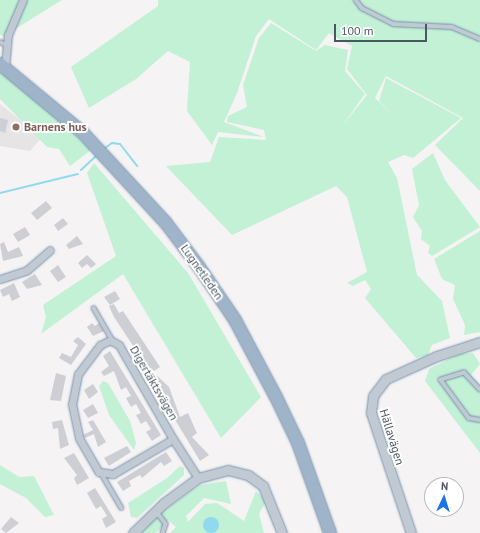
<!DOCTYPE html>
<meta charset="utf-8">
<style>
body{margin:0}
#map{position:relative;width:480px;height:533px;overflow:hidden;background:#f5f3f3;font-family:"PT Sans",sans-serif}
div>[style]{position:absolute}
.education>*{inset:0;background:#e6e4e5}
.green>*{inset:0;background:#c3f1d5}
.water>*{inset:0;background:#90daee}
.round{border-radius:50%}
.stream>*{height:2px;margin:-1px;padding:0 1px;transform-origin:1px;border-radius:1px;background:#90daee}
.building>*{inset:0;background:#cdcfd5}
.roads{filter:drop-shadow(0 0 1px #7690ad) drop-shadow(0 0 1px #7690ad)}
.service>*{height:3.5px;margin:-1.75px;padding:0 1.75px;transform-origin:1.75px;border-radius:1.75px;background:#c1cad2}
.minor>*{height:7px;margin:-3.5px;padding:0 3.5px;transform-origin:3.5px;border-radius:3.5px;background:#c1cad2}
.tertiary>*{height:9px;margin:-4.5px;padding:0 4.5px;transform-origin:4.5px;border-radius:4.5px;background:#c1cad2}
.trunk>*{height:12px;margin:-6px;padding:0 6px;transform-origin:6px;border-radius:6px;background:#9fb4c9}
.dots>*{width:11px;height:11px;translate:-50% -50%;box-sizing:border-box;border:2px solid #fff;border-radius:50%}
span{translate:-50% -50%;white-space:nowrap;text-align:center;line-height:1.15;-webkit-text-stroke:4px #fff;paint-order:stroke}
.education-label{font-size:12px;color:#785e54;font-weight:700}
.left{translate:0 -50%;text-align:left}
.street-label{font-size:12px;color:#4a5661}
.north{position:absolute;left:424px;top:477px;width:40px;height:40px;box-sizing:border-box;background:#fff;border:1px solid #b7bbc0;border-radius:50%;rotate:4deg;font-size:11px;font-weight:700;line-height:16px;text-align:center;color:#4a5661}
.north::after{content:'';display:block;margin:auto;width:14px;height:18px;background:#1a73e8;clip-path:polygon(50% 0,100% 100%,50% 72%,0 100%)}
.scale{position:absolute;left:334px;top:24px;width:93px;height:18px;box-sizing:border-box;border:2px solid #4a5661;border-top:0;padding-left:5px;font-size:12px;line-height:14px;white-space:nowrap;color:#4a5661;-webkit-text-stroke:3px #fff;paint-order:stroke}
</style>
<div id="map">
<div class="education">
<div style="clip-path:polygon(0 104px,42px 137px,30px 151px,0 146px)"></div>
</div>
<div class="green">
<div style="clip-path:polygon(0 0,62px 0,4px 36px,0 35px)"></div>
<div style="clip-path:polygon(158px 0,480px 0,480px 191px,435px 145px,463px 118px,386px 76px,375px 98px,399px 121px,379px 101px,386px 78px,461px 118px,413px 158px,404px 155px,388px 162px,397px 178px,417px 275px,442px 301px,450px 338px,432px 345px,428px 355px,416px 358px,365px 298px,371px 289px,365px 280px,353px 286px,347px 283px,367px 272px,347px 197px,336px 186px,232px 235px,166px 166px,210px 162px,219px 137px,266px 140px,264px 130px,227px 122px,228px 116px,247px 107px,243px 85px,259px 38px,271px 23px,316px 51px,325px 45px,348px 50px,345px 71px,365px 94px,342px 126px,367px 95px,347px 69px,352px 46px,329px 33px,316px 50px,269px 19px,256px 36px,237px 93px,224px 122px,264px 137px,218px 132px,212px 145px,187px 111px,190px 62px,168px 51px,136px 79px,89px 108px,71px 67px,158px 6px)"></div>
<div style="clip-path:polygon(0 72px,41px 104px,91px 150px,70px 166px,59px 149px,47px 147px,0 99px)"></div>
<div style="clip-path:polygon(433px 153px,445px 180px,480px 227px,432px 256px,428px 253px,430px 246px,421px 239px,422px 231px,413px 217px,419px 205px,412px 169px)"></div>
<div style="clip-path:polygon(94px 163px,188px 273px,261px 397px,221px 438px,123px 274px,41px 334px,46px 317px,43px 305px,116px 256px,87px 173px)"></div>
<div style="clip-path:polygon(480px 231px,480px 332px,464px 335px,465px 325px,453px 299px,455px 285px,442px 279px,434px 259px)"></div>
<div style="clip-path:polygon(473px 353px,480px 364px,471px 375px,480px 385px,480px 453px,425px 381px,429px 369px,459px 354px)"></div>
<div style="clip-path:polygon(103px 381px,108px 383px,130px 421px,136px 443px,134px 450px,109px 415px,99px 386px)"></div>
<div style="clip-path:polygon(0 465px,19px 477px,34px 476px,54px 515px,45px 517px,26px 498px,0 484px)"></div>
<div style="clip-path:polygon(180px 466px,184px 468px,184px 475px,137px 518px,131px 517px,128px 503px,167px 478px)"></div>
<div style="clip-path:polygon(226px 481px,231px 504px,204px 498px,186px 516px,188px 522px,205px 504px,217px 503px,244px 521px,256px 491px,266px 501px,259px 514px,264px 533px,170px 533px,176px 527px,168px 520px,156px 533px,142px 533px,152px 519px,200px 485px)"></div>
</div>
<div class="water">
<div class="round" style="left:203px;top:517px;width:16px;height:16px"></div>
</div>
<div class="stream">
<div style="left:105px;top:148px;width:9px;rotate:-36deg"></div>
<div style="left:112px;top:143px;width:8px;rotate:7deg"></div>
<div style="left:120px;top:144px;width:28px;rotate:52deg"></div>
<div style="left:81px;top:170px;width:22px;rotate:-43deg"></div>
<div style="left:0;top:193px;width:80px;rotate:-13.7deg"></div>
</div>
<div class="building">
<div style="clip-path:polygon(0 118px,8px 120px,5px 133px,0 131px)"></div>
<div style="clip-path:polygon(46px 201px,52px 208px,37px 220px,31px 213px)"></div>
<div style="clip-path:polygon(63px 218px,68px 224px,58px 231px,54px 225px)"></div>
<div style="clip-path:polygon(25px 227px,30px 235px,18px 242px,13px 234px)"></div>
<div style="clip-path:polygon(77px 236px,83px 244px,69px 249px,66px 245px)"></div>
<div style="clip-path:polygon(4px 242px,8px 252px,19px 247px,23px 256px,3px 261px,0 244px)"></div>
<div style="clip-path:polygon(87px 255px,96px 264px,91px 268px,87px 264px,82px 268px,78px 263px)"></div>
<div style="clip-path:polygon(58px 265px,66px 277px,58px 282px,50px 271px)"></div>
<div style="clip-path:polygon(35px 274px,42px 285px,27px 289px,22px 282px)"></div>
<div style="clip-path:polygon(14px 283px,20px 297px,12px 301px,9px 294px,3px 297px,0 290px)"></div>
<div style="clip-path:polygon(115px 291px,120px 299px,110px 305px,104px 297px)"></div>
<div style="clip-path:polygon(114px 304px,119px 313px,123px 311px,160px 367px,151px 373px,114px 317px,109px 306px)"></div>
<div style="clip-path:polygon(92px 323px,95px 326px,99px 323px,104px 331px,93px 336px,87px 327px)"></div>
<div style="clip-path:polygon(78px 337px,86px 344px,71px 365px,59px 358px,62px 353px,71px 357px,78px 345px,73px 341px)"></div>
<div style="clip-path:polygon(110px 351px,161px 435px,152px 441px,146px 432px,151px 429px,146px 421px,141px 424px,136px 415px,141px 413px,136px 404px,131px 407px,126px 398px,131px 396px,126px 387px,121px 390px,114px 371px,104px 376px,101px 372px,109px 366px,103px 356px)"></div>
<div style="clip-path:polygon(153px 372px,169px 387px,180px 417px,188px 413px,197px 433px,192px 437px,209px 455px,200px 461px,154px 385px,149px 374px)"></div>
<div style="clip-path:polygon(56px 373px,66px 376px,61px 401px,50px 400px)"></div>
<div style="clip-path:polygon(93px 384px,98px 392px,89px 399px,84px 390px)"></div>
<div style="clip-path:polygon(93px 404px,98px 413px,88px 418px,83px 410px)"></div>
<div style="clip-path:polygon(62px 420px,69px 445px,60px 449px,58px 428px,53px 429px,52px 422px)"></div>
<div style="clip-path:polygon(93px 420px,106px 442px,98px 447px,94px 434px,85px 438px,83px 435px,93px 430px,88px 422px)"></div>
<div style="clip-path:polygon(127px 446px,131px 452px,109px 466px,104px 458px)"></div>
<div style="clip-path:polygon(166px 452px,172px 461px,164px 466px,161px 462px,142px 478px,140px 475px,129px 481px,131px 486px,123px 491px,117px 482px)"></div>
<div style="clip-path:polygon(74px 453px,89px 478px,77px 485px,74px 478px,77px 475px,64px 458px)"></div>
<div style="clip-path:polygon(95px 488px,116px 522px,106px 528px,102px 519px,107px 516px,101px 506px,96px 509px,87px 493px)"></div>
<div style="clip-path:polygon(11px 517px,19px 523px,6px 533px,1px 529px)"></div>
</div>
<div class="roads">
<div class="service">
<div style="left:356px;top:0;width:10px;rotate:53deg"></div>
<div style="left:362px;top:8px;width:35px;rotate:27deg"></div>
<div style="left:393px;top:24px;width:59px;rotate:2.9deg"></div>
<div style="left:452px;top:27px;width:30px;rotate:23deg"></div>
<div style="left:0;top:42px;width:8px;rotate:23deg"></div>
<div style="left:94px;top:308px;width:36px;rotate:60deg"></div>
<div style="left:480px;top:390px;width:23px;rotate:-133deg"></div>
<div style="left:464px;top:373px;width:24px;rotate:163deg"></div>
<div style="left:441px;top:380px;width:47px;rotate:53.6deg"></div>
<div style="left:469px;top:418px;width:11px;rotate:10deg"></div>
<div style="left:102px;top:474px;width:39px;rotate:60deg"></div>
<div style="left:156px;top:511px;width:16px;rotate:52deg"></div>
<div style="left:166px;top:524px;width:9px;rotate:108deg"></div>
</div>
<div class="minor">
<div style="left:5px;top:68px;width:33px;rotate:-85deg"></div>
<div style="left:8px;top:35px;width:38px;rotate:-67deg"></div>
<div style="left:0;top:279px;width:28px;rotate:-18deg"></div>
<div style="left:27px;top:270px;width:30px;rotate:-41deg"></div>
<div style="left:173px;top:439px;width:108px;rotate:-119.9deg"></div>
<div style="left:119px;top:345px;width:10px;rotate:-151deg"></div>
<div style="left:110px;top:340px;width:11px;rotate:153deg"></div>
<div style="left:100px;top:345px;width:36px;rotate:127deg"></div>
<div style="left:78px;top:374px;width:31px;rotate:101deg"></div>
<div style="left:72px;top:404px;width:35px;rotate:78deg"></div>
<div style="left:79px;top:438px;width:39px;rotate:60deg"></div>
<div style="left:99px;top:472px;width:14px;rotate:8deg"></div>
<div style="left:113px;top:474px;width:69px;rotate:-30.3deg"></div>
<div style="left:173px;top:439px;width:46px;rotate:57.3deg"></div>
</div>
<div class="tertiary">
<div style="left:133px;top:533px;width:43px;rotate:-44.1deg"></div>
<div style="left:164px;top:503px;width:42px;rotate:-36.3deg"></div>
<div style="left:198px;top:478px;width:31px;rotate:-15deg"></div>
<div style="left:228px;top:470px;width:21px;rotate:14deg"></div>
<div style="left:248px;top:475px;width:19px;rotate:36deg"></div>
<div style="left:263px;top:486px;width:51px;rotate:68deg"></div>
<div style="left:411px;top:533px;width:126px;rotate:-108.4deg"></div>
<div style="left:371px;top:413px;width:17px;rotate:-83deg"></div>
<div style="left:373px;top:396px;width:21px;rotate:-53deg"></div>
<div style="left:386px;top:379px;width:56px;rotate:-24.3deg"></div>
<div style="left:437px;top:356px;width:45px;rotate:-18deg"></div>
</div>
<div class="trunk">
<div style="left:0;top:64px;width:107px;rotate:39.7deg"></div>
<div style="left:82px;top:132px;width:124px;rotate:47.3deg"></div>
<div style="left:166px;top:223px;width:55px;rotate:53.1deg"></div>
<div style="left:199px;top:267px;width:64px;rotate:55.8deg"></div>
<div style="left:235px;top:320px;width:87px;rotate:62deg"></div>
<div style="left:276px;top:397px;width:51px;rotate:64.4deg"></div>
<div style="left:298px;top:443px;width:96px;rotate:70.4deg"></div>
</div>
</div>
<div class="dots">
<div style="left:16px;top:127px;background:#8d6e63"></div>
</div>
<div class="education-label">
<span class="left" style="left:24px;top:127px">Barnens hus</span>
</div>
<div class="street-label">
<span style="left:202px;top:272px;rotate:55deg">Lugnetleden</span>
<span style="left:154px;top:383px;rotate:60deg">Digertäktsvägen</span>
<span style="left:392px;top:437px;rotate:73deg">Hällavägen</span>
</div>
<div class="north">N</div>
<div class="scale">100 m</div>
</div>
